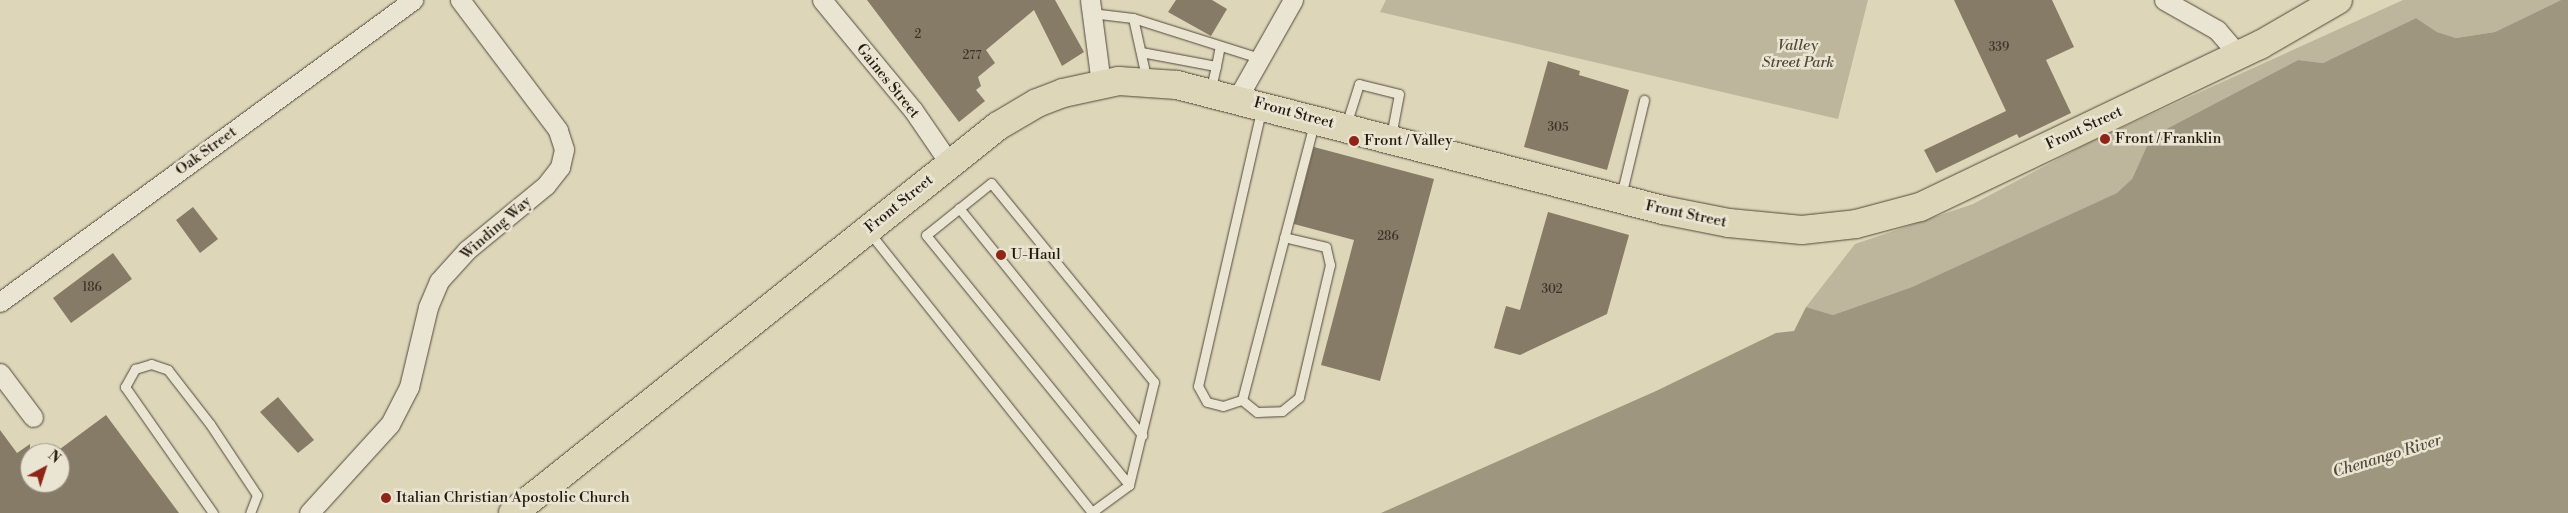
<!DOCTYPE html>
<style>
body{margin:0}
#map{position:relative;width:2568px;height:513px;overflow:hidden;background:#ded6b9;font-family:"Libre Bodoni",serif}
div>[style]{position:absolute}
.green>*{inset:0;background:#beb69c}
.water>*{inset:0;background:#9f967f}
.building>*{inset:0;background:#857b67}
.roads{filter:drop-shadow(0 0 1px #52483a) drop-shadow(0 0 1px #52483a)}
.lane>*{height:9px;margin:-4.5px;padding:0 4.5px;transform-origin:4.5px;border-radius:4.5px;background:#eae4d2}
.street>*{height:19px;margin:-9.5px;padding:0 9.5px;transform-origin:9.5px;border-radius:9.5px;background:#eae4d2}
.primary>*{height:28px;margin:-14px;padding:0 14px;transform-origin:14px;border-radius:14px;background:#ded6b9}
.dots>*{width:14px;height:14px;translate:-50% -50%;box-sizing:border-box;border:2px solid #eae4d2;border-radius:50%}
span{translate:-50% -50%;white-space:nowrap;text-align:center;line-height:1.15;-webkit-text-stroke:5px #eae4d2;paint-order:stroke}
.number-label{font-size:12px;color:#3c3225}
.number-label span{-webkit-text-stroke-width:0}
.park-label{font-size:15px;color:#524839;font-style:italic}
.street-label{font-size:15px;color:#24190f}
.poi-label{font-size:15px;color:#24190f}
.left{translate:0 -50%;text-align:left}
.water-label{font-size:16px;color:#554b3c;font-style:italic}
.north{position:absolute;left:20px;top:443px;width:50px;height:50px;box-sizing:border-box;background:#eae4d2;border:1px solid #9b9384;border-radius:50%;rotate:40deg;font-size:14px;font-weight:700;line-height:20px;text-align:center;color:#24190f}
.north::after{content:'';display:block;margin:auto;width:18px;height:22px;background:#8f2418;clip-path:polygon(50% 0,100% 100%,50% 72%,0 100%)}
</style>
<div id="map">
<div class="green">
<div style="clip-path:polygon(1386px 0,1868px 0,1838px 119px,1380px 12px)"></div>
<div style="clip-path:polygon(2403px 0,2561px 0,2495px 32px,2456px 38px,2437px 32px,2416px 18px,2323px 63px,2298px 60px,2151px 137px,2132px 179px,2118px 193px,1912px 287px,1833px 315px,1806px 307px,1855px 244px,1973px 204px,2090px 142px)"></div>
</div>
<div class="water">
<div style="clip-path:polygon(2561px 0,2568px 0,2568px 513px,1381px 513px,1656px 391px,1776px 333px,1794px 331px,1806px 307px,1833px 315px,1912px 287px,2117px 193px,2132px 179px,2151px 137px,2298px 60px,2323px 63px,2416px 18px,2437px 32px,2456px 38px,2495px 32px)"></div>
</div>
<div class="building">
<div style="clip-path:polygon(867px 0,1055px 0,1084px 52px,1062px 66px,1034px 10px,986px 50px,995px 63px,978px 77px,981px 86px,976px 90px,985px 101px,959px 122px)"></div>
<div style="clip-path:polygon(1176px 0,1212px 0,1227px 9px,1211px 36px,1168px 12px)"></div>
<div style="clip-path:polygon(1954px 0,2052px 0,2074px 47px,2046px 60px,2071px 113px,2019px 138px,2017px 134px,1936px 173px,1924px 150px,2006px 111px)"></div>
<div style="clip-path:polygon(1548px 61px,1580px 71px,1579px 75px,1629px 90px,1607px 170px,1524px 147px)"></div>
<div style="clip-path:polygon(1314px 147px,1434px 179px,1380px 381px,1321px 365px,1354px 240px,1294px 224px)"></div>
<div style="clip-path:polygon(193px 207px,218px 239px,200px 253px,176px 220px)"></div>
<div style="clip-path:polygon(1548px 212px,1629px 235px,1607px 314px,1520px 355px,1494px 348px,1506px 306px,1520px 310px)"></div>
<div style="clip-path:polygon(113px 253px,132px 279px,71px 323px,53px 298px)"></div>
<div style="clip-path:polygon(278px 397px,314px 440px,298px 453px,260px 412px)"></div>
<div style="clip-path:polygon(106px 415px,179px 513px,0 513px,0 430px,17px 453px,30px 444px,30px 483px,60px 483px,60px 449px)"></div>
</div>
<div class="roads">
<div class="lane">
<div style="left:1091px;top:13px;width:42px;rotate:6.8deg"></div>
<div style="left:1133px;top:18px;width:132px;rotate:17.6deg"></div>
<div style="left:1133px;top:18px;width:65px;rotate:77.5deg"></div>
<div style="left:1141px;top:52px;width:76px;rotate:10.6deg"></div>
<div style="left:1216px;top:66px;width:27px;rotate:103deg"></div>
<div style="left:1216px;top:66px;width:20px;rotate:-79deg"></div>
<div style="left:1261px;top:111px;width:282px;rotate:102.9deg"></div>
<div style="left:1198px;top:386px;width:18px;rotate:61deg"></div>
<div style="left:1207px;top:402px;width:16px;rotate:14deg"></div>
<div style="left:1223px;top:406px;width:20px;rotate:-18deg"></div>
<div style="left:1242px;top:400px;width:285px;rotate:-75.4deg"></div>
<div style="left:1346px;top:125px;width:43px;rotate:-72.4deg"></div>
<div style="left:1359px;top:84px;width:41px;rotate:14deg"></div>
<div style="left:1399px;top:94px;width:43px;rotate:100.8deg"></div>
<div style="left:1621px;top:196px;width:99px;rotate:-76.5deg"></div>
<div style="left:959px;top:208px;width:292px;rotate:51.1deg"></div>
<div style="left:869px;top:232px;width:358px;rotate:51.5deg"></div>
<div style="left:1092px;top:512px;width:46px;rotate:-36.1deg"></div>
<div style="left:1129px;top:485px;width:106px;rotate:-76.4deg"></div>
<div style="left:1154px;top:382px;width:257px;rotate:-129.3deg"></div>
<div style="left:991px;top:183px;width:83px;rotate:141.3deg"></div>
<div style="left:926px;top:235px;width:322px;rotate:50.9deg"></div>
<div style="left:1242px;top:400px;width:19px;rotate:39deg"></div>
<div style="left:1257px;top:412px;width:25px;rotate:-2deg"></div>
<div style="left:1282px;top:411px;width:22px;rotate:-39deg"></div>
<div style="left:1299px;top:397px;width:136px;rotate:-76.8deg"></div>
<div style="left:1330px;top:265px;width:18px;rotate:-103deg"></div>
<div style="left:1326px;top:247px;width:43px;rotate:-166.6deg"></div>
<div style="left:213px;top:513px;width:154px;rotate:-124.9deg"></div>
<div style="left:125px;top:387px;width:21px;rotate:-61deg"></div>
<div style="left:135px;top:369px;width:17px;rotate:-17deg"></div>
<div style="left:151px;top:364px;width:18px;rotate:19deg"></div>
<div style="left:168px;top:370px;width:68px;rotate:52.1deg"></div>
<div style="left:210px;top:424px;width:85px;rotate:56.5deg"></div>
<div style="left:257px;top:495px;width:19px;rotate:111deg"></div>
</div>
<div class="street">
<div style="left:822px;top:0;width:143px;rotate:50.4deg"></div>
<div style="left:913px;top:110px;width:65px;rotate:55.6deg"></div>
<div style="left:1090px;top:0;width:84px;rotate:82.5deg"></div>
<div style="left:2164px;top:0;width:61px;rotate:29.5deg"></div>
<div style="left:2217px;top:30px;width:33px;rotate:49deg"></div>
<div style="left:1237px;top:99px;width:114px;rotate:-60.5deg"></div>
<div style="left:0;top:302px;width:512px;rotate:-36.18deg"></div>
<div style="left:0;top:373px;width:55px;rotate:53.1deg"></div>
<div style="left:309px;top:513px;width:120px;rotate:-47.7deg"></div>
<div style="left:390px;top:424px;width:42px;rotate:-62.8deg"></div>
<div style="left:409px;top:387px;width:82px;rotate:-76.6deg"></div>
<div style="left:428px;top:307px;width:28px;rotate:-67deg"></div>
<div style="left:439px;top:281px;width:42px;rotate:-47.9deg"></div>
<div style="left:467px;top:250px;width:102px;rotate:-39.4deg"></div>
<div style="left:546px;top:185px;width:23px;rotate:-52deg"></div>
<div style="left:560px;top:167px;width:18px;rotate:-77deg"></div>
<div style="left:564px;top:149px;width:20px;rotate:-108deg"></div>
<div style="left:558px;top:130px;width:163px;rotate:-127deg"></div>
</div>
<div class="primary">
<div style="left:513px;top:513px;width:620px;rotate:-38.59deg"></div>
<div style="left:998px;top:126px;width:45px;rotate:-30.5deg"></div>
<div style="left:1037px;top:103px;width:28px;rotate:-21deg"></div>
<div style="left:1063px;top:93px;width:57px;rotate:-12.1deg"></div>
<div style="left:1119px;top:81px;width:58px;rotate:3.9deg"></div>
<div style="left:1177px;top:85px;width:502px;rotate:14.42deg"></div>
<div style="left:1663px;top:210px;width:67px;rotate:11.1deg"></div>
<div style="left:1729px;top:223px;width:73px;rotate:5.5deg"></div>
<div style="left:1802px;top:230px;width:54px;rotate:-6.3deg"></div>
<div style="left:1856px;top:224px;width:66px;rotate:-14.9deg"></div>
<div style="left:1920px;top:207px;width:377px;rotate:-25.5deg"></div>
<div style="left:2260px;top:45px;width:90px;rotate:-30deg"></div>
</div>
</div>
<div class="dots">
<div style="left:2105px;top:139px;background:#8f2418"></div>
<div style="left:1354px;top:141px;background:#8f2418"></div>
<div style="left:1001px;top:255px;background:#8f2418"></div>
<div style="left:386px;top:498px;background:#8f2418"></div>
</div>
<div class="number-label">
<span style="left:918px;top:35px">2</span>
<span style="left:1999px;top:48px">339</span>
<span style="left:972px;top:56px">277</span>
<span style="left:1558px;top:128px">305</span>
<span style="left:1388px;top:237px">286</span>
<span style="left:92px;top:288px">186</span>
<span style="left:1552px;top:290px">302</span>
</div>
<div class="park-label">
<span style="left:1798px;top:54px">Valley<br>Street Park</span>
</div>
<div class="street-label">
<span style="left:888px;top:81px;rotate:51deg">Gaines Street</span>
<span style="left:1294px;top:113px;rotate:15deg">Front Street</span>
<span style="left:2084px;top:128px;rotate:-25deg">Front Street</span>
<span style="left:206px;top:151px;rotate:-36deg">Oak Street</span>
<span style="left:899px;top:204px;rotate:-39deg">Front Street</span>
<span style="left:1686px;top:214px;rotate:12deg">Front Street</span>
<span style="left:496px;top:228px;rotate:-41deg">Winding Way</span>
</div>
<div class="poi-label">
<span class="left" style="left:2115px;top:139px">Front / Franklin</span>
<span class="left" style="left:1364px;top:141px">Front / Valley</span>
<span class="left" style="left:1011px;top:255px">U-Haul</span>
<span class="left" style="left:396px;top:498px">Italian Christian Apostolic Church</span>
</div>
<div class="water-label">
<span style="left:2387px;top:456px;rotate:-17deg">Chenango River</span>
</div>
<div class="north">N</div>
</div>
